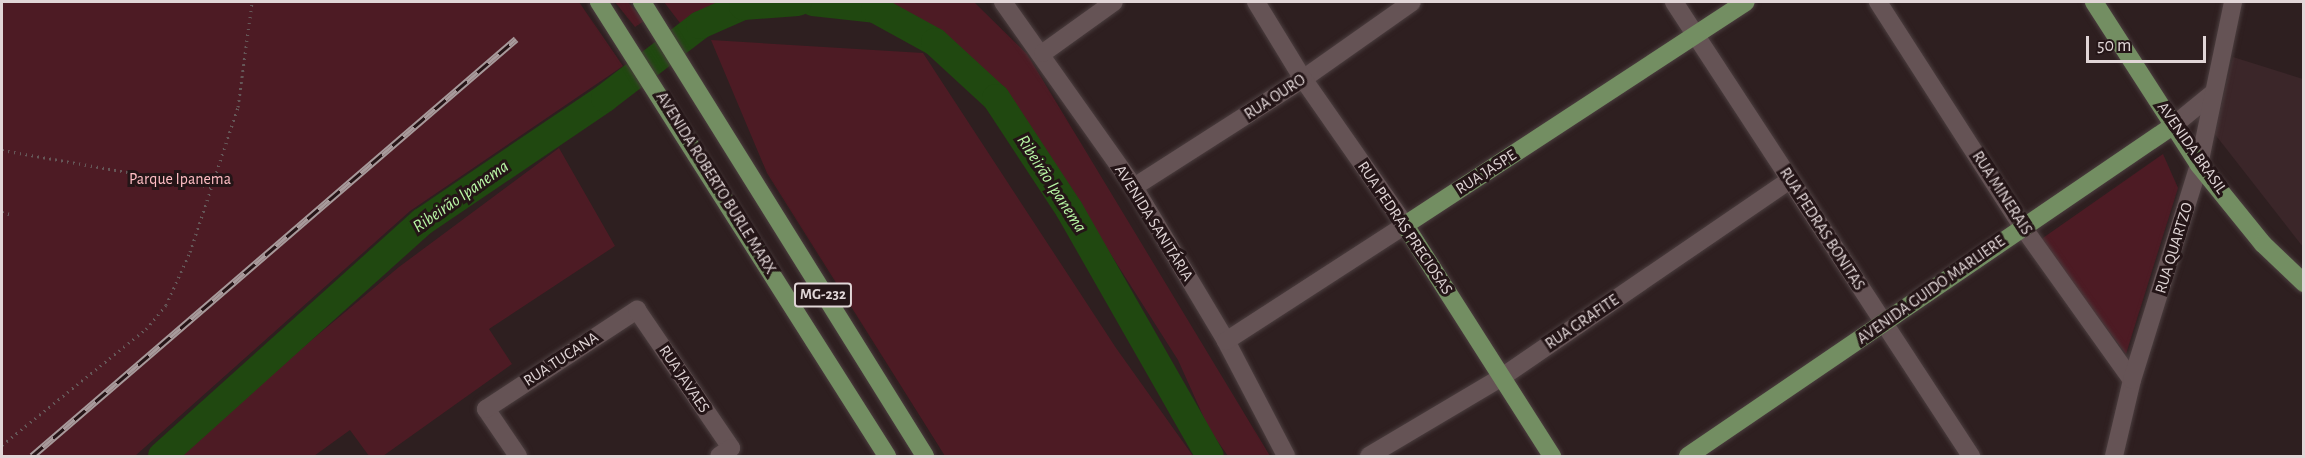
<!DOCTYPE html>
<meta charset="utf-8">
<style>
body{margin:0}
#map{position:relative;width:2305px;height:458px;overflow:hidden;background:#2e1f20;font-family:"Alegreya Sans",sans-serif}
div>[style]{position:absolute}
.built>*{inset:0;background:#3b2629}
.green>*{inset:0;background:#4d1b24}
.river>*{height:28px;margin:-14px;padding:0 14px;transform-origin:14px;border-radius:14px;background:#204810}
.path>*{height:3px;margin-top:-1.5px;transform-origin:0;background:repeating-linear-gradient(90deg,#655758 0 1.5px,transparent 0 6px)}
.roads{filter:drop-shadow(0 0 2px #4b3e3f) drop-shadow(0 0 2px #4b3e3f)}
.minor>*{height:18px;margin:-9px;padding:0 9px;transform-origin:9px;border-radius:9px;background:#655355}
.major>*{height:18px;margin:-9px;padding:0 9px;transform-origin:9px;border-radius:9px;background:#738e62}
.rail>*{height:7px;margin-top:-3.5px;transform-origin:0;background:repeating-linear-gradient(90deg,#241517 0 14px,#a79a9b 0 28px);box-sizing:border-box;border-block:2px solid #a79a9b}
span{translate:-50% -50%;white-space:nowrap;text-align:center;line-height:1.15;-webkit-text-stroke:6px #241517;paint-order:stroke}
.shield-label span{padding:2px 4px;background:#241517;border:2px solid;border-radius:4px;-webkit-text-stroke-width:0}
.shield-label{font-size:15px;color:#e1d6d7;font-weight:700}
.street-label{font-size:16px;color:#e1d6d7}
.park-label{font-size:16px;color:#ffbec4}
.water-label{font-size:18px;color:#b9f7a5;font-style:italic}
.frame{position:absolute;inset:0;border:3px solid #e1d6d7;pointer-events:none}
.scale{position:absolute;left:2086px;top:36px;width:120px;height:27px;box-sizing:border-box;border:3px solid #e1d6d7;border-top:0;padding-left:8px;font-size:18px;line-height:21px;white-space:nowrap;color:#e1d6d7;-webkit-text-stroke:4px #241517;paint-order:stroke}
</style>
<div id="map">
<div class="built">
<div style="clip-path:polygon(2233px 57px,2303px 79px,2303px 247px,2214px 133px)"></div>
</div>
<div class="green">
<div style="clip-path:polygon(2px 2px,579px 2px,623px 66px,410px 211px,135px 456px,2px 456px)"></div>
<div style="clip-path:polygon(615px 2px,628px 2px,644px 21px,635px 27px)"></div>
<div style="clip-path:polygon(664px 2px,722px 2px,680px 23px)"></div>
<div style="clip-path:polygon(882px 2px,974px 2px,1027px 54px,1270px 456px,1228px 456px,1209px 429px,1178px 360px,1019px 110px,942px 37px)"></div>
<div style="clip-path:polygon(711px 40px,923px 53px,1116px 348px,1193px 456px,945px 456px,767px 173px)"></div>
<div style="clip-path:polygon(559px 148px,615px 246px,489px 329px,512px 364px,383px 456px,369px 456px,350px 430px,314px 456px,182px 456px,235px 404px,399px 267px)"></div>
<div style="clip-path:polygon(2163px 154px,2178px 188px,2126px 354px,2040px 240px)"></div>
</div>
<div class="river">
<div style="left:813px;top:2px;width:62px;rotate:6.4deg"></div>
<div style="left:875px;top:9px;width:68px;rotate:28.8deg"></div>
<div style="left:935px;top:42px;width:83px;rotate:42.6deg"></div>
<div style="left:996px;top:98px;width:133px;rotate:56.7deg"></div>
<div style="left:1069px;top:209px;width:284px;rotate:60.3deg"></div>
<div style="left:162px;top:456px;width:350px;rotate:-42deg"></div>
<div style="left:422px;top:222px;width:221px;rotate:-34.1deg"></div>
<div style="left:605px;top:98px;width:120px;rotate:-37.5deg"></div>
<div style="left:700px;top:25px;width:47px;rotate:-23.8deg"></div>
<div style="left:743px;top:6px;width:55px;rotate:-4.2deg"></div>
</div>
<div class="path">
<div style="left:2px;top:150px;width:212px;rotate:10deg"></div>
<div style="left:2px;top:212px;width:8px;rotate:14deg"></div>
<div style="left:2px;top:445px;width:185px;rotate:-38.9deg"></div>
<div style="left:146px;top:329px;width:31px;rotate:-50deg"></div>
<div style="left:166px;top:305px;width:58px;rotate:-65.6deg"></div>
<div style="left:190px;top:252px;width:153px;rotate:-71.7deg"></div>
<div style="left:238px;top:107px;width:106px;rotate:-82.4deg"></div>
</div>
<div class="roads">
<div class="minor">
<div style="left:1003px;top:2px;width:227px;rotate:54.7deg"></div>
<div style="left:1134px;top:187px;width:179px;rotate:59.1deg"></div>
<div style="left:1226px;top:341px;width:130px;rotate:62.4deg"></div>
<div style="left:1674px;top:2px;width:543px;rotate:56.81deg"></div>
<div style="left:1878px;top:2px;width:266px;rotate:57.3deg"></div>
<div style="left:2022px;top:226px;width:189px;rotate:54.5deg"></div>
<div style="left:1043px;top:53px;width:87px;rotate:-35.7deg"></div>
<div style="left:2174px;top:125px;width:49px;rotate:-39.2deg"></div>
<div style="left:1134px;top:187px;width:201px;rotate:-32.6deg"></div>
<div style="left:1303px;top:79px;width:133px;rotate:-35.2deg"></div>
<div style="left:1226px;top:341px;width:213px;rotate:-32.9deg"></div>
<div style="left:1405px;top:225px;width:178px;rotate:-124.9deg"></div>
<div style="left:1303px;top:79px;width:90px;rotate:-121.4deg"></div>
<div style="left:518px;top:456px;width:57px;rotate:-124.2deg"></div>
<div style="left:486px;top:409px;width:181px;rotate:-33.3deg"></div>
<div style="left:637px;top:310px;width:167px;rotate:55.7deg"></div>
<div style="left:731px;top:448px;width:14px;rotate:146deg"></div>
<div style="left:1369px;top:456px;width:155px;rotate:-30.7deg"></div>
<div style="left:1502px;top:377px;width:349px;rotate:-34.4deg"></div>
<div style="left:2114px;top:456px;width:78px;rotate:-76.7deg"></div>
<div style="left:2132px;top:380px;width:225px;rotate:-72.7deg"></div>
<div style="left:2199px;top:165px;width:167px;rotate:-78.2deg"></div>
</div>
<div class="major">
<div style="left:599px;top:2px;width:538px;rotate:57.61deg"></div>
<div style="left:642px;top:2px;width:535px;rotate:58.06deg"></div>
<div style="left:2094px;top:2px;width:194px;rotate:57.2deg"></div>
<div style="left:2199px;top:165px;width:102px;rotate:51deg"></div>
<div style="left:2263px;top:244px;width:57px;rotate:43.6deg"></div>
<div style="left:1552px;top:456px;width:274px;rotate:-122.5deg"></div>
<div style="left:1405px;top:225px;width:407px;rotate:-33.2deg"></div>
<div style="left:1688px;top:456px;width:588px;rotate:-34.26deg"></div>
</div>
</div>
<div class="rail">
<div style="left:32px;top:456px;width:639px;rotate:-40.75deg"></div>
</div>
<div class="shield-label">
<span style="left:823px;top:295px">MG-232</span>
</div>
<div class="street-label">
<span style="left:1275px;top:97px;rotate:-33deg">RUA OURO</span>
<span style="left:2192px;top:148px;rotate:55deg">AVENIDA BRASIL</span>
<span style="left:1486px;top:172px;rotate:-33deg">RUA JASPE</span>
<span style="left:716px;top:183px;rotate:58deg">AVENIDA ROBERTO BURLE MARX</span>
<span style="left:2002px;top:193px;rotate:57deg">RUA MINERAIS</span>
<span style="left:1154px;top:223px;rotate:58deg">AVENIDA SANITÁRIA</span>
<span style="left:1405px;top:228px;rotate:56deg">RUA PEDRAS PRECIOSAS</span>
<span style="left:1822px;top:229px;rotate:57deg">RUA PEDRAS BONITAS</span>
<span style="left:2174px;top:248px;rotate:-73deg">RUA QUARTZO</span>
<span style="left:1931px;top:290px;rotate:-35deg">AVENIDA GUIDO MARLIERE</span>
<span style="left:1582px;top:322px;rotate:-34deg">RUA GRAFITE</span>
<span style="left:561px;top:359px;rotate:-33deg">RUA TUCANA</span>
<span style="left:684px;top:379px;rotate:56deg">RUA JAVAES</span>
</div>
<div class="park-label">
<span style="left:180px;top:179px">Parque Ipanema</span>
</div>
<div class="water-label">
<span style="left:1051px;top:184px;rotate:57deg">Ribeirão Ipanema</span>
<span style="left:461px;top:197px;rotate:-35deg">Ribeirão Ipanema</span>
</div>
<div class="frame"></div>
<div class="scale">50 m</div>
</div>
